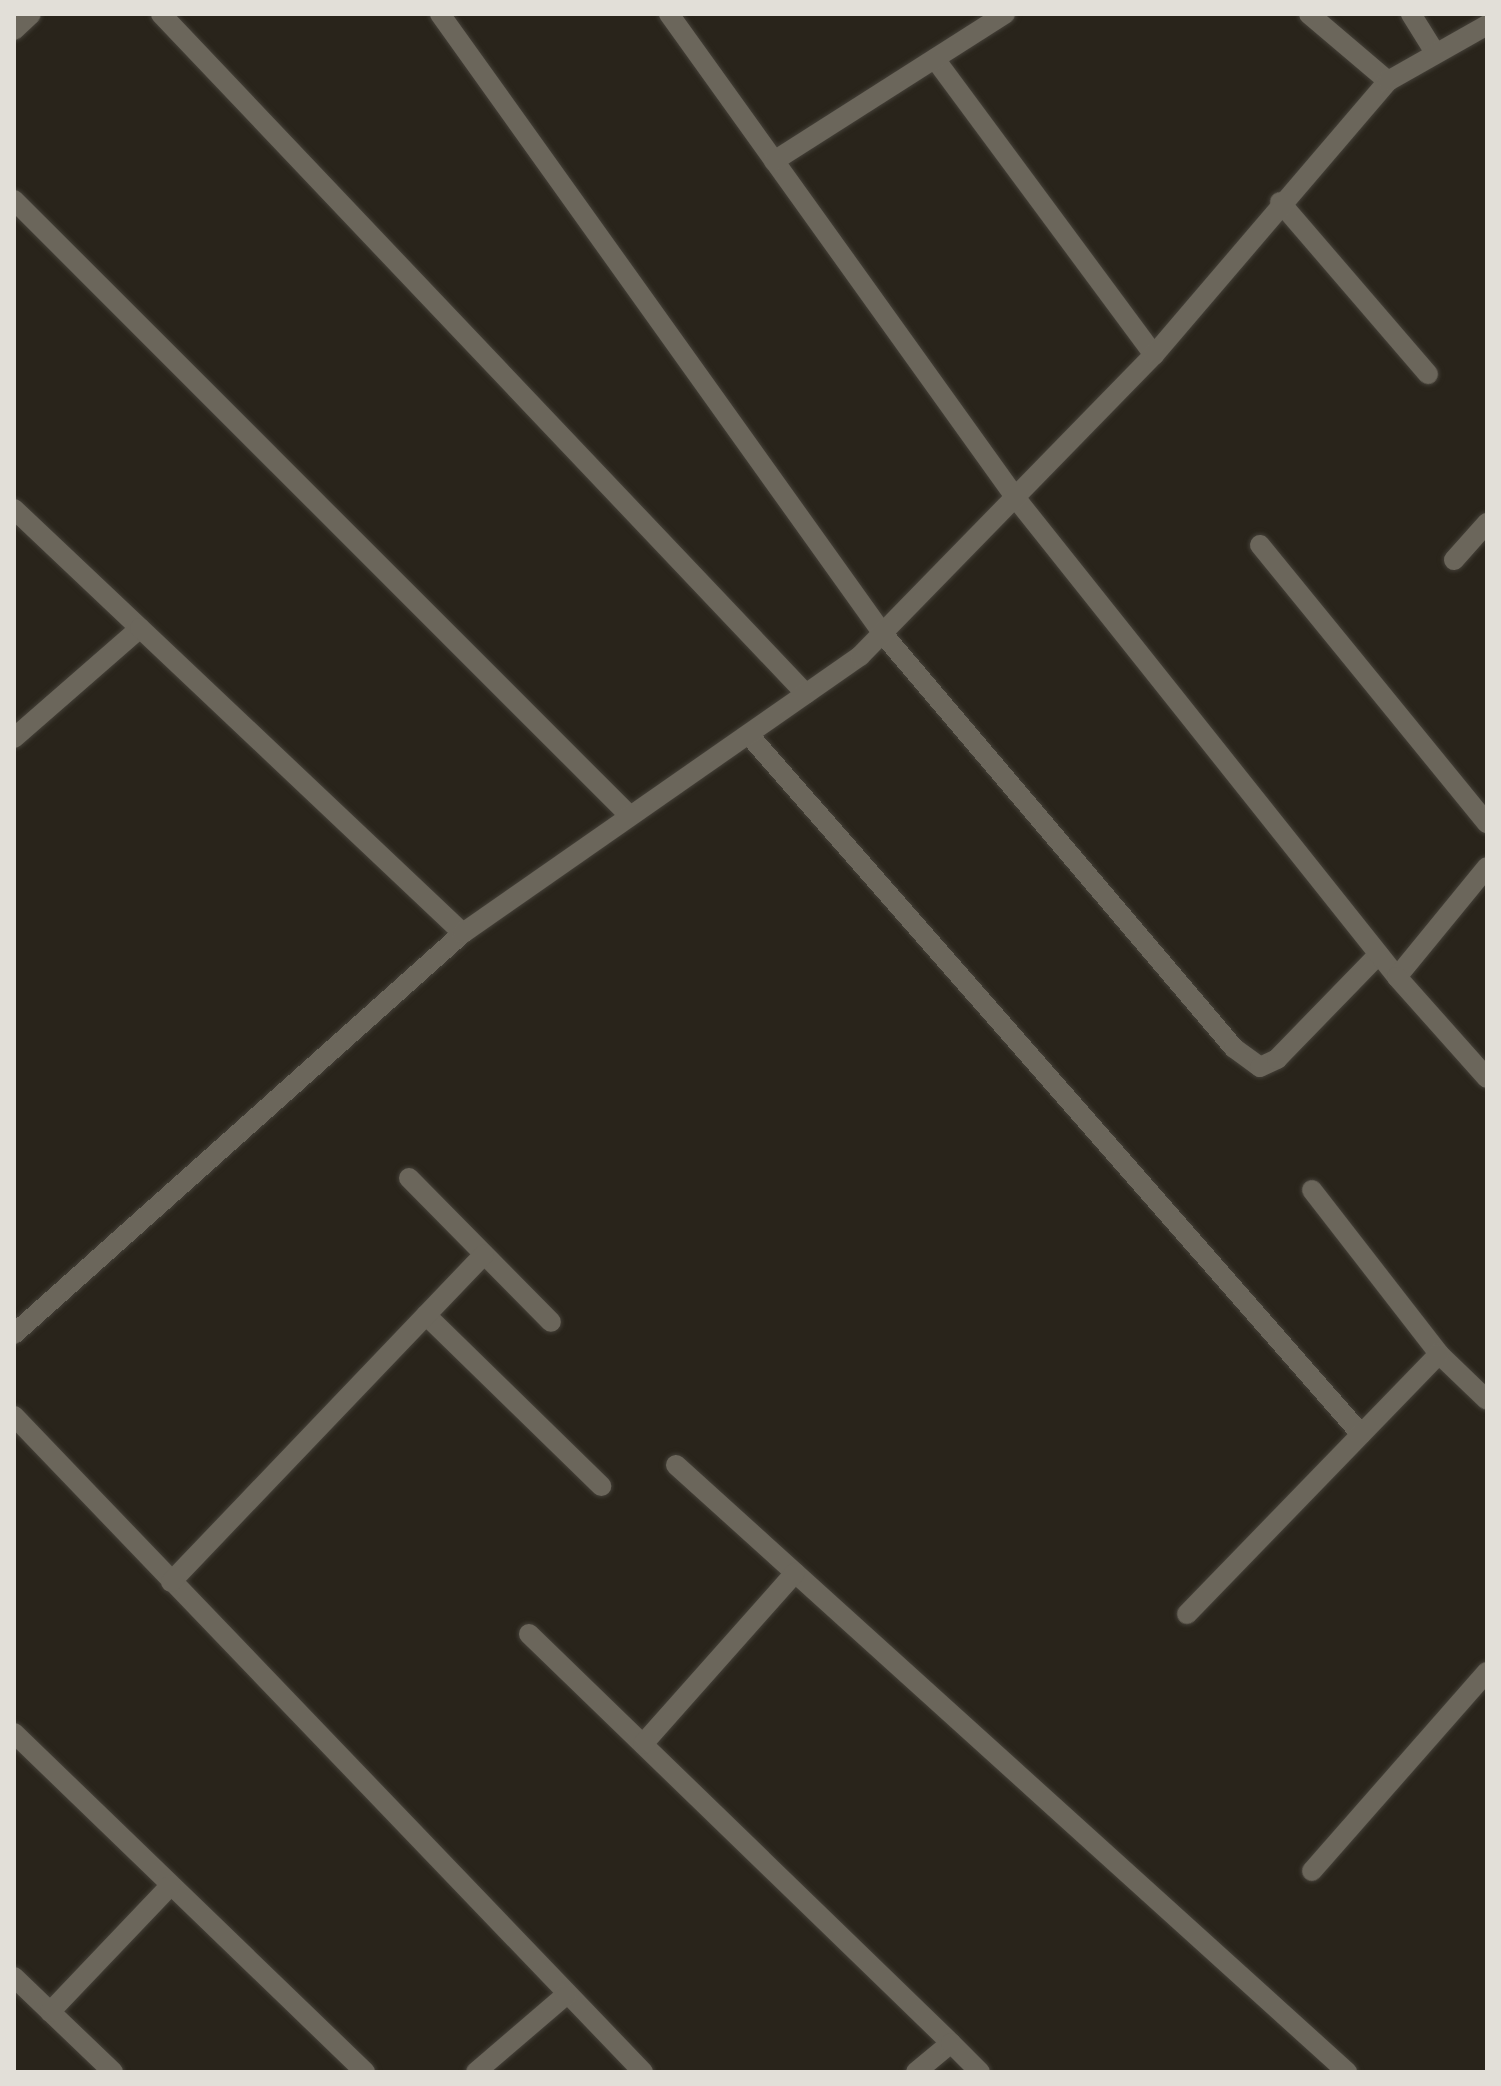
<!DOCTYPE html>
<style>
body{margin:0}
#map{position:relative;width:1501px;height:2086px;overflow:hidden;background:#29241b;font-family:"Asap Condensed",sans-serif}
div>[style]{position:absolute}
.roads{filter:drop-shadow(0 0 2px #444038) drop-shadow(0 0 2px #444038)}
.minor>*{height:20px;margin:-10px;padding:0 10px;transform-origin:10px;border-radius:10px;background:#6b665b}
span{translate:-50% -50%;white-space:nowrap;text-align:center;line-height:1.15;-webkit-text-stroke:8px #100e0a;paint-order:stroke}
.frame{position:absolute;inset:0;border:16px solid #e2dfd8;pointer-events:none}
</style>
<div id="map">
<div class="roads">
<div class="minor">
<div style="left:161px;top:14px;width:937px;rotate:46.51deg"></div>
<div style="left:440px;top:14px;width:762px;rotate:54.45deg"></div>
<div style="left:883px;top:634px;width:543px;rotate:49.71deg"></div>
<div style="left:1234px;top:1048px;width:32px;rotate:36deg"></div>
<div style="left:1260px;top:1067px;width:19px;rotate:-25deg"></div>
<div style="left:1277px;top:1059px;width:146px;rotate:-45.8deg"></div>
<div style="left:669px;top:14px;width:599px;rotate:54.37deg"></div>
<div style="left:1018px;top:501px;width:608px;rotate:51.47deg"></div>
<div style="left:1397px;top:977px;width:142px;rotate:-50.7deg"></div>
<div style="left:1309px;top:14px;width:104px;rotate:40.3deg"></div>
<div style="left:1411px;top:14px;width:44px;rotate:58.1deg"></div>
<div style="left:14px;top:30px;width:23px;rotate:-43deg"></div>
<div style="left:935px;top:59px;width:368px;rotate:53.5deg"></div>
<div style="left:774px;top:161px;width:274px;rotate:-32.5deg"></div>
<div style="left:14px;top:200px;width:871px;rotate:45deg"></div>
<div style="left:1280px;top:202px;width:227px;rotate:49.3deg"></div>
<div style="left:14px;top:509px;width:173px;rotate:43.4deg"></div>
<div style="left:1260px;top:545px;width:359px;rotate:50.8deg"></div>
<div style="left:1454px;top:560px;width:50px;rotate:-48.3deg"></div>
<div style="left:749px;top:735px;width:929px;rotate:48.8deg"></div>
<div style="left:14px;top:738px;width:167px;rotate:-41.1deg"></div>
<div style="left:140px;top:628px;width:444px;rotate:43.4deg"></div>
<div style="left:1397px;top:977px;width:135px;rotate:48.3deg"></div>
<div style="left:409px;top:1178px;width:202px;rotate:45.4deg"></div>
<div style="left:1312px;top:1190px;width:207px;rotate:52.2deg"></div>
<div style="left:1439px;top:1354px;width:66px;rotate:43.8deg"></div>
<div style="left:426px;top:1315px;width:245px;rotate:44.3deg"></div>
<div style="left:14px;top:1334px;width:602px;rotate:-41.77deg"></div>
<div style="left:463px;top:933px;width:484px;rotate:-34.9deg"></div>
<div style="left:860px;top:656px;width:421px;rotate:-45.7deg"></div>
<div style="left:1154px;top:355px;width:360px;rotate:-49.5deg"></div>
<div style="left:1388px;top:81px;width:114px;rotate:-29.5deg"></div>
<div style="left:14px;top:1416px;width:909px;rotate:46.2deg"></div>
<div style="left:676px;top:1465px;width:905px;rotate:42.13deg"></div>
<div style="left:171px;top:1582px;width:453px;rotate:-46.3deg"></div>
<div style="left:1187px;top:1614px;width:362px;rotate:-45.9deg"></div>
<div style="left:529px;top:1634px;width:588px;rotate:44.1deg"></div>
<div style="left:14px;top:1733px;width:488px;rotate:44deg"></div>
<div style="left:643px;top:1744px;width:229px;rotate:-48.4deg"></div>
<div style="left:1312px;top:1871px;width:265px;rotate:-48.7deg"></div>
<div style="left:14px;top:1977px;width:137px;rotate:43.8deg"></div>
<div style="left:50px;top:2012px;width:175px;rotate:-46.4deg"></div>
<div style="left:476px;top:2072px;width:120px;rotate:-40.6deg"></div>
<div style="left:916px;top:2072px;width:45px;rotate:-39.6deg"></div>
<div style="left:951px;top:2043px;width:41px;rotate:45deg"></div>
</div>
</div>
<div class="frame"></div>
</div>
